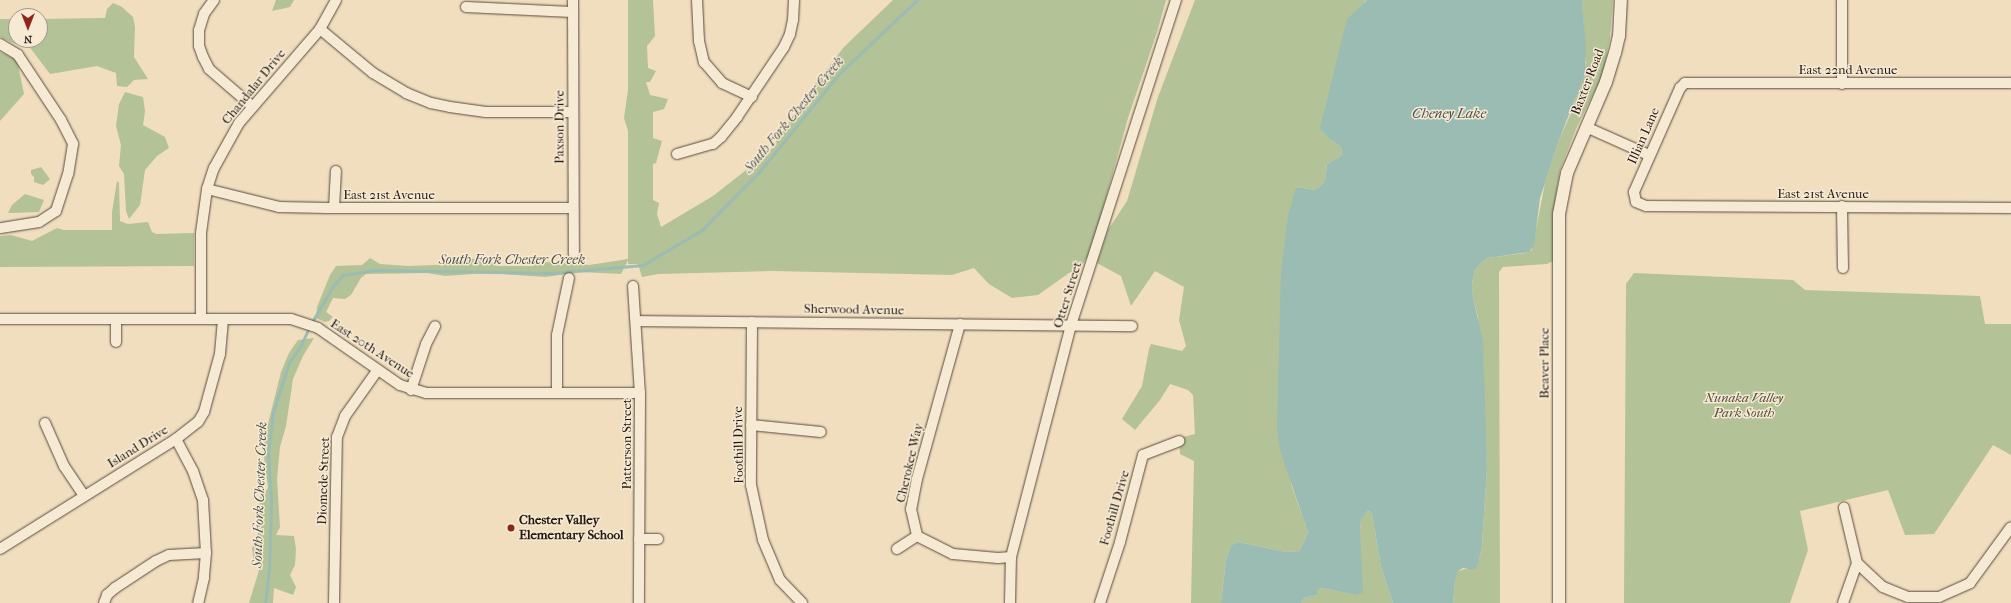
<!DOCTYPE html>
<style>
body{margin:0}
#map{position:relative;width:2011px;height:603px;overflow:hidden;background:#f1debf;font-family:"IM FELL French Canon",serif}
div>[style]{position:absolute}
.green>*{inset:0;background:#b3c297}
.water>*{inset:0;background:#9bbcb2}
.stream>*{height:2.5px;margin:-1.25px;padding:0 1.25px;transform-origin:1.25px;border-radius:1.25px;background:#9bbcb2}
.roads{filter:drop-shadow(0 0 1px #574a3c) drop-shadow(0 0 1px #574a3c)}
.minor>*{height:10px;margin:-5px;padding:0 5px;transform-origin:5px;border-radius:5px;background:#f6ead5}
.tertiary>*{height:12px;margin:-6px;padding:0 6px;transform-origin:6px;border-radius:6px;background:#f6ead5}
.dots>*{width:11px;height:11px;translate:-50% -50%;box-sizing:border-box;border:2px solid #f6ead5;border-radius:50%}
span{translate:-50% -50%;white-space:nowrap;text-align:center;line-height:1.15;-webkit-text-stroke:3px #f6ead5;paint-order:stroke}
.street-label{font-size:13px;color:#241810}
.park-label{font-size:13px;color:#4f4b38;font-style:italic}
.poi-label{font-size:13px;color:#241810;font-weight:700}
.left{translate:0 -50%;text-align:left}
.water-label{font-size:14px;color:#4e5149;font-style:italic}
.north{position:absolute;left:8px;top:8px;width:40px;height:40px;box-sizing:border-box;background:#f6ead5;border:1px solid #a29686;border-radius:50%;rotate:180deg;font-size:11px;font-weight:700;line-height:16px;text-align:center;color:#241810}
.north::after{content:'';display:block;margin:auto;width:14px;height:18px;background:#8f2418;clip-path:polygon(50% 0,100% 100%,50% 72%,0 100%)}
</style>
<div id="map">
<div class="green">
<div style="clip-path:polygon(276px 0,294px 0,290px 7px,272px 11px)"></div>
<div style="clip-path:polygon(628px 0,653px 0,655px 36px,647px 46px,648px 68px,656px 71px,650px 82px,646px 82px,650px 95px,668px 99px,664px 109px,653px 112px,653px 138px,662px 141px,656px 163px,653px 164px,653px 200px,659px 203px,657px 214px,661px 227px,713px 196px,769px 152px,808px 93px,844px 47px,893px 0,1166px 0,1157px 32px,1128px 118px,1092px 249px,1081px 267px,1069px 273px,1038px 295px,1012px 298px,989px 284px,974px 268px,952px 275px,773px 271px,658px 274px,642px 277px,638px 264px,628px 264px,628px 260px,621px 274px,579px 272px,546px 277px,488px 273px,445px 276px,427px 273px,366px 274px,361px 278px,351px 295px,345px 299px,333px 298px,326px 312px,333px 317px,329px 321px,325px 322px,316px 318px,317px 307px,330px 275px,336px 266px,362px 265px,370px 258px,380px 264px,408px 266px,435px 265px,458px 260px,484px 258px,497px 266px,534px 266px,536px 263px,554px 262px,589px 265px,628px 259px,628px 131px,624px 118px,628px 90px)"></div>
<div style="clip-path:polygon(1195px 0,1367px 0,1364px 2px,1331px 140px,1341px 147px,1342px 154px,1338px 158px,1327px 164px,1325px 181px,1319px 187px,1315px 190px,1296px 187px,1291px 484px,1308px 533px,1299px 551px,1286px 552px,1239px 542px,1231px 545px,1226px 560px,1221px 603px,1191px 603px,1194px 461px,1180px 454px,1179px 438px,1195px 434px,1193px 395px,1188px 390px,1170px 384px,1160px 400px,1135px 430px,1122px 419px,1142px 386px,1149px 349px,1151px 344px,1182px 351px,1186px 346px,1179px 320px,1184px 287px,1155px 271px,1131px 306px,1121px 276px,1097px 263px,1108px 230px,1127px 201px,1158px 97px)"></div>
<div style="clip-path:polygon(1582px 0,1613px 0,1610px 38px,1603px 74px,1576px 129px,1560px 170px,1554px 208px,1553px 261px,1547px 264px,1503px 267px,1499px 272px,1500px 603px,1453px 603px,1455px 582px,1458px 571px,1469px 568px,1479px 561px,1482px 545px,1487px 469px,1478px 318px,1473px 298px,1472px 284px,1475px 270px,1483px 261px,1488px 258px,1525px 253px,1532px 250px,1545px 183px,1559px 140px,1571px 113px,1586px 63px)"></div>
<div style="clip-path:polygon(113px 3px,122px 7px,133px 17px,135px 27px,134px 57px,148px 79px,134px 80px,127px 87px,117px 86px,116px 73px,97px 66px,50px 74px,28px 45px,15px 44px,0 37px,0 19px,16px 19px,16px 40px,40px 40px,40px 19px,105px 18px,107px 9px)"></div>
<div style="clip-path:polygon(0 52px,17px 60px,24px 94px,0 121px)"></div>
<div style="clip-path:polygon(125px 92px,143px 97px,145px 111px,143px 125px,165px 137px,169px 148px,157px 156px,145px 170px,140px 205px,129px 219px,126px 211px,124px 174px,119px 166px,121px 145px,116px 126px,119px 104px)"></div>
<div style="clip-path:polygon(41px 167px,50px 179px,43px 185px,34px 182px,34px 177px,31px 174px,31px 170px)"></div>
<div style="clip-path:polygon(117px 181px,119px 183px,120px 221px,128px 224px,148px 222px,152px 232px,156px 234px,194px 233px,194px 266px,0 267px,0 236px,11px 235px,32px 241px,57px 228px,64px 230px,112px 230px,112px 212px)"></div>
<div style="clip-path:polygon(25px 194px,44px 200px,39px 212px,8px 213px,12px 205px)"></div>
<div style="clip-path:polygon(1634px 273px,1793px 280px,1805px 290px,1980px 296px,1985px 324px,2011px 324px,2011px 455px,1993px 445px,1934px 534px,1905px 535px,1888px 490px,1800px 511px,1808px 550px,1790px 603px,1624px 603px,1626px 284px)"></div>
<div style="clip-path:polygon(314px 338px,303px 356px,293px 379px,286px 426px,280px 447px,277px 479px,280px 527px,276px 535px,294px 536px,296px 549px,295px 565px,290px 575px,296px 587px,293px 595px,274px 588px,273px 603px,249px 603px,260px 567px,254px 562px,252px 548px,257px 539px,259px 527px,260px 497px,268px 488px,263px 449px,266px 432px,281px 372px,289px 353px,298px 340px)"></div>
<div style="clip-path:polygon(1366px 511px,1371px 512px,1372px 514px,1381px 567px,1393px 603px,1301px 603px,1304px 598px,1317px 595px,1317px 590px,1322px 588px,1355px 595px,1360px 531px,1361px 520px)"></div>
</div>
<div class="water">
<div style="clip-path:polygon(1367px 0,1582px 0,1586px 50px,1585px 74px,1559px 140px,1545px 183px,1540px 198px,1534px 246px,1529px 252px,1488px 258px,1483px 261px,1475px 270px,1472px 283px,1473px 298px,1483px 341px,1487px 469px,1482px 545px,1479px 561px,1475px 570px,1463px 568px,1458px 571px,1455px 582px,1453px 603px,1393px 603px,1381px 567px,1372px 514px,1371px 512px,1367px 511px,1361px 520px,1360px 531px,1363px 593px,1355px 595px,1322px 588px,1317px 590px,1317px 595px,1304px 598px,1301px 603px,1221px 603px,1226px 560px,1231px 545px,1239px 542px,1286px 552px,1299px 551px,1308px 533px,1280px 450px,1277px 428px,1281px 271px,1288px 216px,1296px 187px,1315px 190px,1319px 187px,1325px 181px,1327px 164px,1338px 158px,1342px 154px,1341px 147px,1331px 140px,1320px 128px,1347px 19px)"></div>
</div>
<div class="stream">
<div style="left:311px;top:324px;width:44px;rotate:-59.9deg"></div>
<div style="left:333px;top:286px;width:15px;rotate:-48deg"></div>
<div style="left:343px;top:275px;width:32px;rotate:-9deg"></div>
<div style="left:375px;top:270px;width:178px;rotate:1deg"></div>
<div style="left:553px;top:273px;width:90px;rotate:-5.1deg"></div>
<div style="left:643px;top:265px;width:69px;rotate:-30.7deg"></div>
<div style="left:702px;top:230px;width:83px;rotate:-45.5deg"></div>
<div style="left:760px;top:171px;width:125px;rotate:-50.8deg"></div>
<div style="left:839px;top:74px;width:108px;rotate:-43.5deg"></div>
<div style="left:265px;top:603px;width:34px;rotate:-83deg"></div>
<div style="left:269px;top:569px;width:67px;rotate:-88.3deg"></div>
<div style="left:271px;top:502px;width:49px;rotate:-93.5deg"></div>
<div style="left:268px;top:453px;width:40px;rotate:-82.9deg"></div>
<div style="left:273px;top:413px;width:52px;rotate:-72.3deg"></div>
<div style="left:289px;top:363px;width:22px;rotate:-56deg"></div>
<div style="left:301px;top:345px;width:19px;rotate:-65deg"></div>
</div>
<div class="roads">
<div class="minor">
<div style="left:214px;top:0;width:17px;rotate:126deg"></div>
<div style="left:204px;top:14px;width:17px;rotate:107deg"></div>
<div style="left:199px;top:30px;width:16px;rotate:90deg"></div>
<div style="left:199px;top:46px;width:12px;rotate:70deg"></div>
<div style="left:203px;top:57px;width:13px;rotate:63deg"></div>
<div style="left:209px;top:69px;width:57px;rotate:40.7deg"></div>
<div style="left:573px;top:0;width:254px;rotate:89.8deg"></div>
<div style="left:697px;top:0;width:41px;rotate:87.2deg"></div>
<div style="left:699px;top:41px;width:22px;rotate:77deg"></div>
<div style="left:704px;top:62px;width:28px;rotate:49deg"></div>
<div style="left:722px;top:83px;width:33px;rotate:25deg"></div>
<div style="left:1842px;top:0;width:84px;rotate:90deg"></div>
<div style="left:466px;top:7px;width:106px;rotate:2.7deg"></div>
<div style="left:320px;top:29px;width:69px;rotate:39.7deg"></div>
<div style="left:373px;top:73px;width:39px;rotate:31deg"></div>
<div style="left:406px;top:93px;width:27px;rotate:22deg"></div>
<div style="left:431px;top:103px;width:19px;rotate:12deg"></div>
<div style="left:450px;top:107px;width:36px;rotate:8deg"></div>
<div style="left:486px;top:112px;width:87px"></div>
<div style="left:0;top:44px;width:21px;rotate:31deg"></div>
<div style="left:18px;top:55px;width:78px;rotate:56.5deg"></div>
<div style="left:61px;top:120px;width:27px;rotate:63deg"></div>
<div style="left:73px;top:144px;width:30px;rotate:99deg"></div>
<div style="left:68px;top:174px;width:39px;rotate:108deg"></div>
<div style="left:56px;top:211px;width:20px;rotate:147deg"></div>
<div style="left:39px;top:222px;width:39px;rotate:171deg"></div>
<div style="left:2011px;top:83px;width:326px;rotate:180deg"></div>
<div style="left:1685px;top:83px;width:7px;rotate:135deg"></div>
<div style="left:1680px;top:88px;width:114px;rotate:113.9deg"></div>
<div style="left:1634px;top:192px;width:10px;rotate:79deg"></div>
<div style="left:1636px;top:202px;width:11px;rotate:22deg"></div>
<div style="left:1646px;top:206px;width:365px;rotate:0.3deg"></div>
<div style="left:1586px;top:127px;width:69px;rotate:24deg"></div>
<div style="left:677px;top:154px;width:37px;rotate:-16deg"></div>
<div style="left:713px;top:144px;width:11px;rotate:-41deg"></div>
<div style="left:721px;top:137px;width:26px;rotate:-51deg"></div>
<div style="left:737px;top:117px;width:84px;rotate:-56.1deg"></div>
<div style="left:784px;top:47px;width:14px;rotate:-65deg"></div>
<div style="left:790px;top:34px;width:14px;rotate:-78deg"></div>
<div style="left:793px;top:20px;width:20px;rotate:-87deg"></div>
<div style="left:207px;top:189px;width:74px;rotate:14deg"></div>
<div style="left:279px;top:207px;width:49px;rotate:1.2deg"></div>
<div style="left:328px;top:208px;width:245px"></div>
<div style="left:1842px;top:206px;width:62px;rotate:89.1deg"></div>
<div style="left:334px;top:208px;width:37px;rotate:-87deg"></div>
<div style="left:633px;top:286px;width:107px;rotate:86.3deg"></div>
<div style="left:640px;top:393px;width:210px;rotate:90.3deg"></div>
<div style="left:201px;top:318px;width:85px;rotate:-90deg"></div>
<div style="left:201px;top:233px;width:44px;rotate:-82.2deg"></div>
<div style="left:207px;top:189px;width:22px;rotate:-72deg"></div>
<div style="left:214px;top:168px;width:51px;rotate:-60.9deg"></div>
<div style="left:239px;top:123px;width:124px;rotate:-49.2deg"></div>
<div style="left:320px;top:29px;width:33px;rotate:-61deg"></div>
<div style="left:0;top:319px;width:291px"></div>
<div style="left:291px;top:319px;width:28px;rotate:18deg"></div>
<div style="left:318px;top:328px;width:100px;rotate:34.8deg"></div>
<div style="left:400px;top:385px;width:27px;rotate:17deg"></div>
<div style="left:426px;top:393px;width:214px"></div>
<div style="left:116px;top:319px;width:23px;rotate:90deg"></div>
<div style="left:636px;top:321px;width:496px;rotate:0.6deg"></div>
<div style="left:752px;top:322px;width:163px;rotate:90.4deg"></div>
<div style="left:751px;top:485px;width:56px;rotate:77.7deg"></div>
<div style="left:763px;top:540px;width:43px;rotate:67deg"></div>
<div style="left:780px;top:580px;width:32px;rotate:46deg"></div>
<div style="left:960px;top:324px;width:161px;rotate:105.5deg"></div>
<div style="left:917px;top:479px;width:31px;rotate:101deg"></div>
<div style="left:911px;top:509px;width:28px;rotate:77deg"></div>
<div style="left:917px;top:536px;width:40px;rotate:26.6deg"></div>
<div style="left:953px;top:554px;width:45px;rotate:5.1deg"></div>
<div style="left:998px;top:558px;width:13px;rotate:-4deg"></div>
<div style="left:411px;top:390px;width:48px;rotate:-71.9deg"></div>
<div style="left:426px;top:344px;width:20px;rotate:-63deg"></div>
<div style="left:557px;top:393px;width:58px;rotate:-90deg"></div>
<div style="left:557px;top:335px;width:58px;rotate:-78.1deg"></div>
<div style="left:45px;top:423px;width:47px;rotate:66.2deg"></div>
<div style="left:64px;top:466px;width:36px;rotate:56deg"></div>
<div style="left:751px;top:425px;width:70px;rotate:5.7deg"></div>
<div style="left:176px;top:439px;width:36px;rotate:62deg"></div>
<div style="left:193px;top:471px;width:31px;rotate:71deg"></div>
<div style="left:203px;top:500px;width:53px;rotate:86.8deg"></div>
<div style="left:206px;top:553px;width:25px;rotate:95deg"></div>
<div style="left:204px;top:578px;width:26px;rotate:103deg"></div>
<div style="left:639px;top:539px;width:19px"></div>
<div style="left:0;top:549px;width:208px;rotate:-32deg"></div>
<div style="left:176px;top:439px;width:28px;rotate:-38deg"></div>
<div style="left:198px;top:422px;width:12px;rotate:-59deg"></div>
<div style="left:204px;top:412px;width:60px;rotate:-74.6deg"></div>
<div style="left:220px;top:354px;width:35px;rotate:-85deg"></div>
<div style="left:897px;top:549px;width:24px;rotate:-33deg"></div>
<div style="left:1857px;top:563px;width:35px;rotate:43deg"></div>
<div style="left:1883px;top:587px;width:27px;rotate:22deg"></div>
<div style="left:1908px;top:597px;width:31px"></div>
<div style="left:1939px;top:597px;width:34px;rotate:-24deg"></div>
<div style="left:1970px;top:583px;width:69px;rotate:-53.8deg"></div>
<div style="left:104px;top:603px;width:9px;rotate:-69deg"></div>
<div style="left:107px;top:595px;width:11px;rotate:-41deg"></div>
<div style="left:115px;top:588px;width:49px;rotate:-33.4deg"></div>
<div style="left:156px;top:561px;width:14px;rotate:-25deg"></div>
<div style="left:169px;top:555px;width:37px;rotate:-3deg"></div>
<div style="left:334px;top:603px;width:166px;rotate:-89deg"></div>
<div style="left:337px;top:437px;width:22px;rotate:-69deg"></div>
<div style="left:345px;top:416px;width:55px;rotate:-54.6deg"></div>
<div style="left:1010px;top:603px;width:46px;rotate:-88.8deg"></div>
<div style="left:1011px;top:557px;width:240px;rotate:-75.5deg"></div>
<div style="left:1071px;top:325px;width:342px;rotate:-72.1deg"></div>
<div style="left:1100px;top:603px;width:64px;rotate:-71.8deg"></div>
<div style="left:1120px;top:542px;width:90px;rotate:-75.2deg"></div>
<div style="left:1143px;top:455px;width:39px;rotate:-21deg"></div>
<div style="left:1843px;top:603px;width:42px;rotate:-70.7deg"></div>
<div style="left:1857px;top:563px;width:57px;rotate:-103.3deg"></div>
</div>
<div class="tertiary">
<div style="left:1559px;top:603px;width:389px;rotate:-90deg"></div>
<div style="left:1559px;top:214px;width:42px;rotate:-79deg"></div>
<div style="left:1567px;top:173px;width:99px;rotate:-66.8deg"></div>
<div style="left:1606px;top:82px;width:30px;rotate:-73deg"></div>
<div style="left:1615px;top:53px;width:17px;rotate:-77deg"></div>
<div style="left:1619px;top:36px;width:36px;rotate:-87deg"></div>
</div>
</div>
<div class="dots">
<div style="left:511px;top:528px;background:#8f2418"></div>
</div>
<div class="street-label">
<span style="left:1848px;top:70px">East 22nd Avenue</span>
<span style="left:1588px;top:82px;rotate:-69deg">Baxter Road</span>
<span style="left:254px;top:87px;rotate:-51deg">Chandalar Drive</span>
<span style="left:560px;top:127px;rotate:-90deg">Paxson Drive</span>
<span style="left:1644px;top:136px;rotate:-66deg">Illian Lane</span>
<span style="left:1823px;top:194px">East 21st Avenue</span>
<span style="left:389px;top:195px">East 21st Avenue</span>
<span style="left:1068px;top:295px;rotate:-73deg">Otter Street</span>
<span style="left:854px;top:310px;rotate:1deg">Sherwood Avenue</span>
<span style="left:372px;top:349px;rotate:33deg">East 20th Avenue</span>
<span style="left:1545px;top:363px;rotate:-90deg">Beaver Place</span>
<span style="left:627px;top:444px;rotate:-90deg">Patterson Street</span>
<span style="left:739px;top:445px;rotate:-91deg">Foothill Drive</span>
<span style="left:138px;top:447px;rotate:-32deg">Island Drive</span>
<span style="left:910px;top:463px;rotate:-77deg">Cherokee Way</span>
<span style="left:324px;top:481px;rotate:-88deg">Diomede Street</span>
<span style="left:1115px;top:508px;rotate:-74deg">Foothill Drive</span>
</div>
<div class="park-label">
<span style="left:1744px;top:406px">Nunaka Valley<br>Park South</span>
</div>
<div class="poi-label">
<span class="left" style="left:519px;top:528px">Chester Valley<br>Elementary School</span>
</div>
<div class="water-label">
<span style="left:1449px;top:114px">Cheney Lake</span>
<span style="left:794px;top:115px;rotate:-50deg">South Fork Chester Creek</span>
<span style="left:512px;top:260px">South Fork Chester Creek</span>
<span style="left:260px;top:495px;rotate:-88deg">South Fork Chester Creek</span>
</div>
<div class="north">N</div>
</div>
